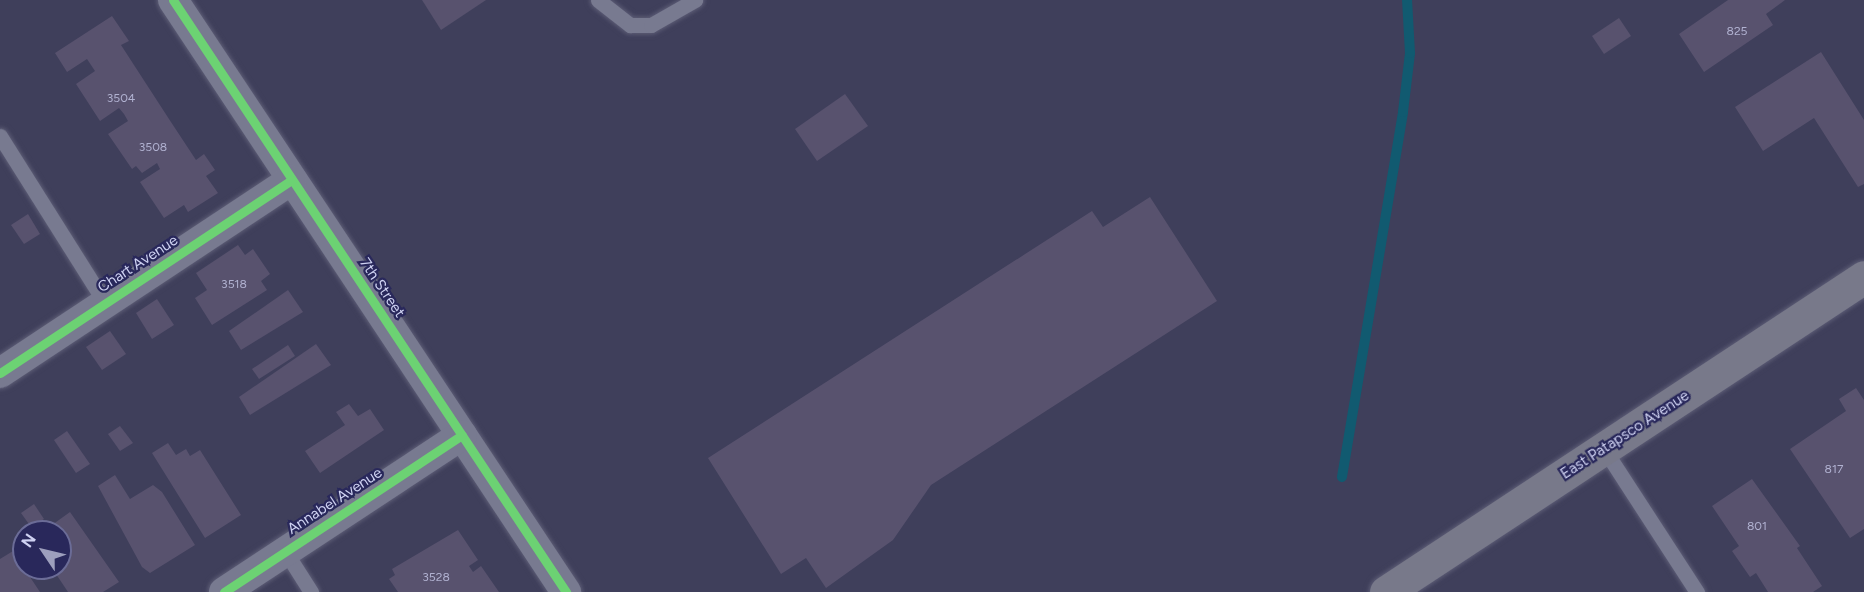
<!DOCTYPE html>
<style>
body{margin:0}
#map{position:relative;width:1864px;height:592px;overflow:hidden;background:#3f3f5b;font-family:Figtree,sans-serif}
div>[style]{position:absolute}
.stream>*{height:10px;margin:-5px;padding:0 5px;transform-origin:5px;border-radius:5px;background:#115a70}
.building>*{inset:0;background:#58526e}
.roads{filter:drop-shadow(0 0 2px #5c5c75) drop-shadow(0 0 2px #5c5c75)}
.service>*{height:15px;margin:-7.5px;padding:0 7.5px;transform-origin:7.5px;border-radius:7.5px;background:#787a90}
.minor>*{height:30px;margin:-15px;padding:0 15px;transform-origin:15px;border-radius:15px;background:#787a90}
.secondary>*{height:33px;margin:-16.5px;padding:0 16.5px;transform-origin:16.5px;border-radius:16.5px;background:#78798a}
.cycleway>*{height:9px;margin:-4.5px;padding:0 4.5px;transform-origin:4.5px;border-radius:4.5px;background:#6cd273}
span{translate:-50% -50%;white-space:nowrap;text-align:center;line-height:1.15;-webkit-text-stroke:4.5px #29285b;paint-order:stroke}
.number-label{font-size:12px;color:#b1b2d1}
.number-label span{-webkit-text-stroke-width:0}
.street-label{font-size:15px;color:#cfd2f2}
.north{position:absolute;left:12px;top:520px;width:60px;height:60px;box-sizing:border-box;background:#29285b;border:2px solid #6b6c97;border-radius:50%;rotate:305deg;font-size:16px;font-weight:700;line-height:24px;text-align:center;color:#cfd2f2}
.north::after{content:'';display:block;margin:auto;width:21px;height:27px;background:#9d9fbd;clip-path:polygon(50% 0,100% 100%,50% 72%,0 100%)}
</style>
<div id="map">
<div class="stream">
<div style="left:1342px;top:477px;width:370px;rotate:-80.5deg"></div>
<div style="left:1403px;top:112px;width:59px;rotate:-83.2deg"></div>
<div style="left:1410px;top:53px;width:53px;rotate:-93.2deg"></div>
</div>
<div class="building">
<div style="clip-path:polygon(422px 0,486px 0,441px 30px)"></div>
<div style="clip-path:polygon(1728px 0,1785px 0,1766px 14px,1773px 25px,1704px 72px,1679px 34px)"></div>
<div style="clip-path:polygon(112px 16px,129px 41px,121px 45px,169px 119px,196px 160px,204px 154px,215px 170px,206px 176px,218px 193px,188px 212px,184px 205px,164px 218px,140px 182px,160px 169px,157px 163px,142px 173px,136px 166px,132px 169px,108px 134px,128px 121px,124px 114px,119px 108px,100px 121px,76px 84px,95px 71px,87px 59px,67px 72px,55px 53px)"></div>
<div style="clip-path:polygon(1619px 18px,1631px 36px,1604px 54px,1592px 36px)"></div>
<div style="clip-path:polygon(1821px 52px,1864px 120px,1864px 184px,1858px 187px,1814px 118px,1763px 151px,1735px 107px)"></div>
<div style="clip-path:polygon(845px 94px,868px 126px,817px 161px,795px 129px)"></div>
<div style="clip-path:polygon(1150px 197px,1217px 301px,931px 485px,893px 540px,826px 588px,806px 558px,781px 574px,708px 458px,1092px 211px,1103px 227px)"></div>
<div style="clip-path:polygon(28px 214px,40px 234px,24px 244px,11px 225px)"></div>
<div style="clip-path:polygon(238px 245px,245px 255px,253px 249px,270px 274px,261px 281px,267px 290px,212px 325px,195px 298px,207px 290px,196px 273px)"></div>
<div style="clip-path:polygon(288px 290px,303px 312px,241px 350px,229px 331px)"></div>
<div style="clip-path:polygon(157px 299px,174px 325px,152px 339px,136px 313px)"></div>
<div style="clip-path:polygon(110px 331px,126px 354px,102px 370px,86px 347px)"></div>
<div style="clip-path:polygon(316px 344px,331px 365px,250px 415px,239px 397px)"></div>
<div style="clip-path:polygon(288px 345px,295px 356px,259px 379px,252px 369px)"></div>
<div style="clip-path:polygon(1856px 388px,1864px 400px,1864px 529px,1850px 538px,1790px 449px,1846px 411px,1839px 399px)"></div>
<div style="clip-path:polygon(349px 404px,358px 416px,370px 409px,384px 430px,320px 473px,305px 451px,345px 425px,336px 412px)"></div>
<div style="clip-path:polygon(120px 426px,133px 443px,120px 451px,108px 434px)"></div>
<div style="clip-path:polygon(67px 431px,90px 464px,76px 473px,54px 440px)"></div>
<div style="clip-path:polygon(168px 443px,176px 455px,186px 449px,190px 456px,200px 450px,241px 515px,205px 538px,152px 453px)"></div>
<div style="clip-path:polygon(115px 475px,130px 499px,153px 485px,162px 492px,195px 545px,150px 573px,142px 567px,98px 486px)"></div>
<div style="clip-path:polygon(1752px 479px,1800px 546px,1797px 548px,1822px 586px,1813px 592px,1768px 592px,1756px 573px,1750px 577px,1732px 551px,1739px 546px,1712px 506px)"></div>
<div style="clip-path:polygon(34px 504px,44px 519px,31px 527px,21px 513px)"></div>
<div style="clip-path:polygon(70px 512px,119px 582px,103px 592px,68px 592px,52px 568px,60px 568px,60px 532px,34px 528px,41px 524px,45px 530px)"></div>
<div style="clip-path:polygon(458px 530px,478px 560px,469px 566px,473px 572px,481px 566px,499px 592px,398px 592px,389px 579px,395px 575px,392px 569px)"></div>
<div style="clip-path:polygon(13px 551px,24px 568px,40px 592px,0 592px,0 559px)"></div>
</div>
<div class="roads">
<div class="service">
<div style="left:598px;top:0;width:41px;rotate:38deg"></div>
<div style="left:630px;top:25px;width:21px"></div>
<div style="left:651px;top:25px;width:51px;rotate:-29.6deg"></div>
<div style="left:0;top:136px;width:199px;rotate:57.8deg"></div>
<div style="left:1604px;top:449px;width:171px;rotate:57deg"></div>
<div style="left:285px;top:551px;width:49px;rotate:57.6deg"></div>
</div>
<div class="minor">
<div style="left:173px;top:0;width:711px;rotate:56.42deg"></div>
<div style="left:0;top:373px;width:350px;rotate:-33.5deg"></div>
<div style="left:224px;top:592px;width:285px;rotate:-33.4deg"></div>
</div>
<div class="secondary">
<div style="left:1386px;top:592px;width:572px;rotate:-33.38deg"></div>
</div>
</div>
<div class="cycleway">
<div style="left:173px;top:0;width:711px;rotate:56.42deg"></div>
<div style="left:0;top:373px;width:350px;rotate:-33.5deg"></div>
<div style="left:224px;top:592px;width:285px;rotate:-33.4deg"></div>
</div>
<div class="number-label">
<span style="left:1737px;top:32px">825</span>
<span style="left:121px;top:99px">3504</span>
<span style="left:153px;top:148px">3508</span>
<span style="left:234px;top:285px">3518</span>
<span style="left:1834px;top:470px">817</span>
<span style="left:1757px;top:527px">801</span>
<span style="left:436px;top:578px">3528</span>
</div>
<div class="street-label">
<span style="left:138px;top:264px;rotate:-33deg">Chart Avenue</span>
<span style="left:382px;top:288px;rotate:56deg">7th Street</span>
<span style="left:1625px;top:435px;rotate:-33deg">East Patapsco Avenue</span>
<span style="left:335px;top:501px;rotate:-33deg">Annabel Avenue</span>
</div>
<div class="north">N</div>
</div>
